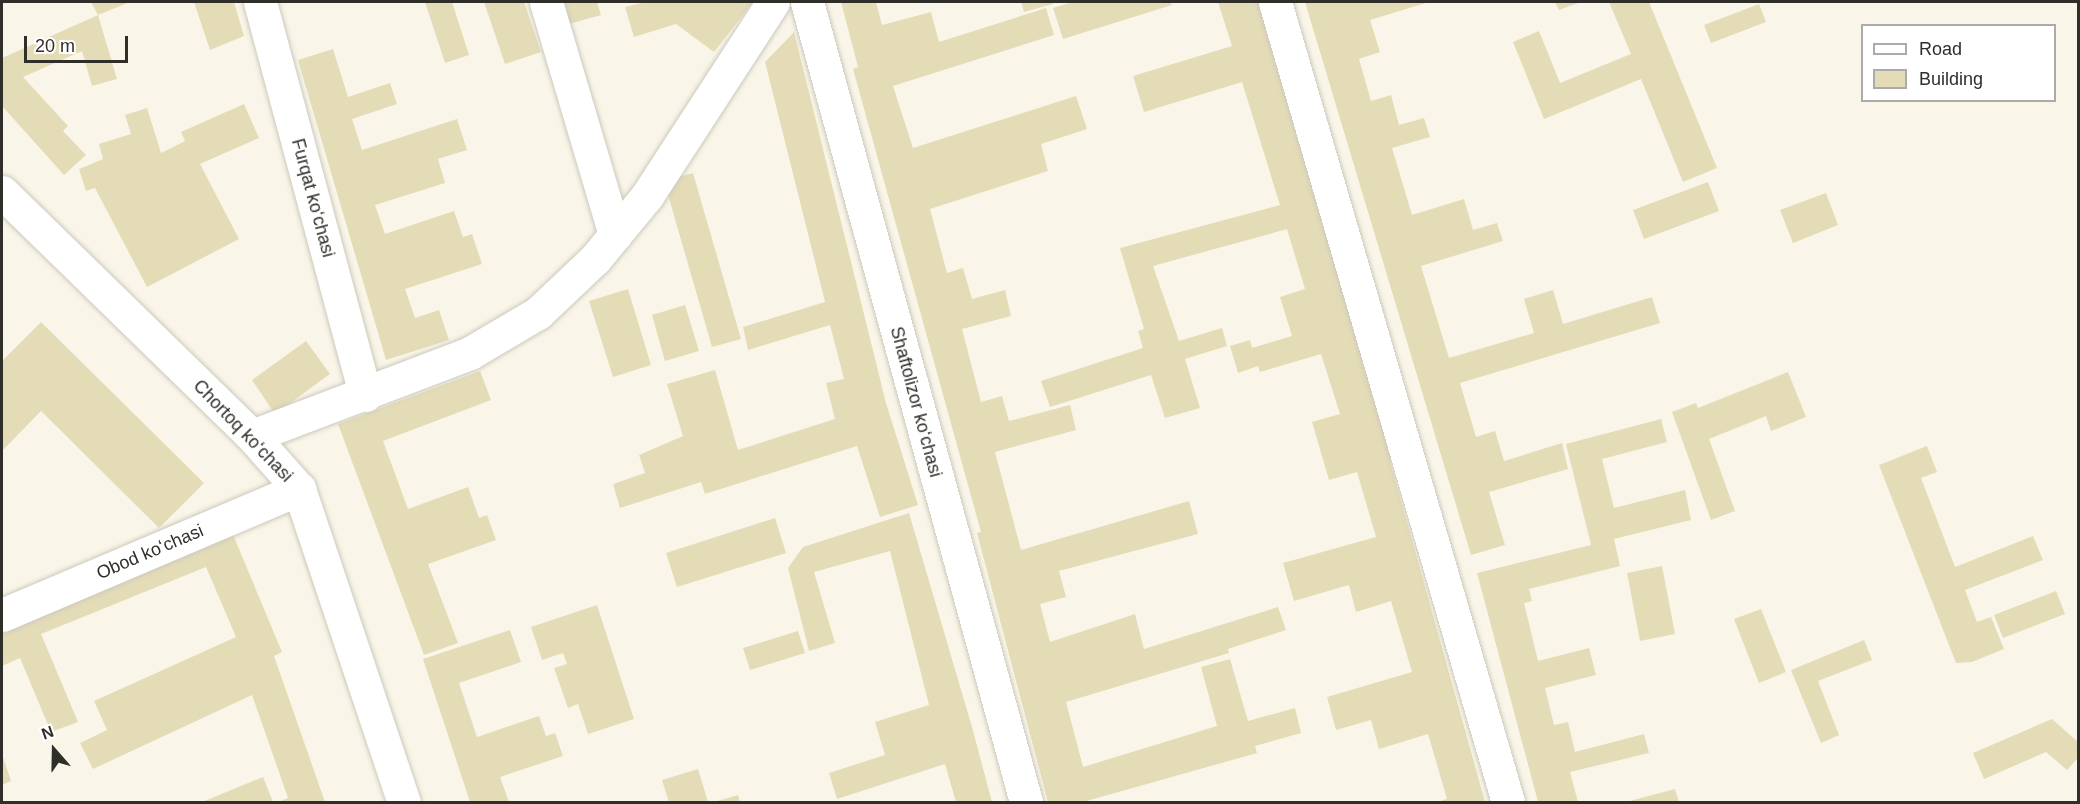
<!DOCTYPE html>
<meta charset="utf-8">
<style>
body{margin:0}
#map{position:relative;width:2080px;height:804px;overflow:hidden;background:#f9f6e9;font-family:Arial,sans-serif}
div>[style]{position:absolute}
.building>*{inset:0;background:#e4dcb7}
.roads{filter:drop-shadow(0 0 2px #ccc9bc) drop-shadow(0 0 2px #ccc9bc)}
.minor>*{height:33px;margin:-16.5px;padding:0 16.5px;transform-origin:16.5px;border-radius:16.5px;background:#fff}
.major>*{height:33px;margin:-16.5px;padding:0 16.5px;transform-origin:16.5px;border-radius:16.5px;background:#fff}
span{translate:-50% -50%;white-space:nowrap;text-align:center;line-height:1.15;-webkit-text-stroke:4.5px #fff;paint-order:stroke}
.street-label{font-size:18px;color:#2f2e29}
.frame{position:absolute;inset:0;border:3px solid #2f2e29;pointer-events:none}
.legend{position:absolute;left:1861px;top:24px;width:195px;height:78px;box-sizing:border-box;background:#fff;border:2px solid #acaba9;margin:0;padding:8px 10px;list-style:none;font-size:18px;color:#2f2e29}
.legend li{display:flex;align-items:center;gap:12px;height:30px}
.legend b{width:30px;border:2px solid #acaba9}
.north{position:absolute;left:24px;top:720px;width:60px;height:60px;-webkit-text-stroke:4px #fff;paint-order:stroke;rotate:340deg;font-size:16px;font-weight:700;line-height:24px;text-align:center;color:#2f2e29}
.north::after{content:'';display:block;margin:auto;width:21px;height:27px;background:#2f2e29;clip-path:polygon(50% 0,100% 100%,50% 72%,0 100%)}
.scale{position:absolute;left:24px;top:36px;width:104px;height:27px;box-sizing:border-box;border:3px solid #2f2e29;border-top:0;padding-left:8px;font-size:18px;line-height:21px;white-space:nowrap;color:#2f2e29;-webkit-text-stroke:4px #fff;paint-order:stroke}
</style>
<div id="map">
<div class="building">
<div style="clip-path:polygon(91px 2px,130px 2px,98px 15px)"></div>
<div style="clip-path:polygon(194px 2px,234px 2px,244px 36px,210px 50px)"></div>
<div style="clip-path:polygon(425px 2px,452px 2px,469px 55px,445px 63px)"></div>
<div style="clip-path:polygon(484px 2px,524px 2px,541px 52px,505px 64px)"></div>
<div style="clip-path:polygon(562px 2px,597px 2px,601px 15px,569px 24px)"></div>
<div style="clip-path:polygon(646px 2px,753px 2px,714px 52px,676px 24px,634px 37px,625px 7px)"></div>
<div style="clip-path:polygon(841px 2px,876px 2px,882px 25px,931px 12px,939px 42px,1046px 8px,1054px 35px,893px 86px,913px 148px,1076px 96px,1087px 129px,1041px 144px,1048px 171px,930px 209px,947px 273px,963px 268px,972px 299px,1005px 290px,1011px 316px,962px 329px,981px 402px,1002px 396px,1009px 421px,1070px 405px,1076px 430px,995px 452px,1021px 550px,1189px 501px,1198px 534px,1059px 571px,1066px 597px,1040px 604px,1050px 642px,1135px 614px,1144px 649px,1278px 607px,1286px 630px,1228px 649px,1229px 653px,1066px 702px,1083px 767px,1217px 726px,1201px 667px,1230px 659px,1248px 721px,1295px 708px,1301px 733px,1255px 746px,1257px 753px,1083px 802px,1048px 802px,977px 533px,981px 532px,853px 69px,858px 67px)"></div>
<div style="clip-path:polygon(1021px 2px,1052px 2px,1053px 4px,1024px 12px)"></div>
<div style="clip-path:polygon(1073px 2px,1170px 2px,1172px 5px,1063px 39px,1053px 8px)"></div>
<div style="clip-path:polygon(1218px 2px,1259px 2px,1396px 459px,1390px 461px,1485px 802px,1437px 802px,1447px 799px,1428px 734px,1379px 749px,1371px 720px,1336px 730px,1327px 697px,1412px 672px,1391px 601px,1356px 612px,1349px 585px,1294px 601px,1283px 563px,1376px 537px,1357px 472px,1329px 480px,1312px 422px,1340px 414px,1321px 354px,1260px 372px,1258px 366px,1238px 373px,1230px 346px,1250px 340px,1252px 348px,1292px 336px,1280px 297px,1305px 289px,1287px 229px,1153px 266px,1179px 341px,1222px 328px,1227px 346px,1185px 359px,1200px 408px,1165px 418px,1151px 375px,1050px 407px,1041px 381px,1143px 348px,1138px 331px,1144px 329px,1120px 248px,1280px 205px,1242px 82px,1144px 112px,1133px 76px,1232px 46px)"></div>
<div style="clip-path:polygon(1305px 2px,1429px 2px,1370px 20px,1380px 52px,1359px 59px,1371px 101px,1391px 95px,1399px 125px,1424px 118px,1430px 137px,1392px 148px,1412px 215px,1464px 199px,1473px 230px,1497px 223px,1503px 241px,1421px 266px,1449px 358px,1534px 333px,1524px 299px,1553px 290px,1563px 324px,1652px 297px,1660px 323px,1460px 383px,1476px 437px,1495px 431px,1504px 461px,1562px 443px,1568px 469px,1489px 492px,1505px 545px,1471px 555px)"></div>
<div style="clip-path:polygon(1555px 2px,1581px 2px,1559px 10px)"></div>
<div style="clip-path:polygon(1609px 2px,1649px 2px,1717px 168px,1683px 182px,1641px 79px,1544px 119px,1513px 42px,1539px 31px,1560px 83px,1631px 54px)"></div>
<div style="clip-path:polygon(1759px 4px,1766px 22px,1711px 43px,1704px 25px)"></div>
<div style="clip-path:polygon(98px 15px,117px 79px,92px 86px,82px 51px,23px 77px,68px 126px,63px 131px,86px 155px,64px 175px,2px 106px,2px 58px)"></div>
<div style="clip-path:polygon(794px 32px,886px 403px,918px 505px,880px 517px,857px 446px,705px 494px,701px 482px,620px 508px,613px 484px,645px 473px,639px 455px,683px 436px,667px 384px,715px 370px,738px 450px,835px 419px,826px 383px,844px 379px,830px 325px,748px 350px,743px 327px,825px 302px,765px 62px)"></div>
<div style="clip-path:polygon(333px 49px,348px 97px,390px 83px,397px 104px,352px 119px,362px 150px,457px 119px,467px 150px,438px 159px,445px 183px,375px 205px,385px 234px,454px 211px,463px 237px,472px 234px,482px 264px,405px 289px,415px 318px,439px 310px,449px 340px,386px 360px,298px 60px)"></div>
<div style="clip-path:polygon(244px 104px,259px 138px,200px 164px,239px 239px,147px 287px,95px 188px,86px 191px,79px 169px,103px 159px,99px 144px,131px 134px,125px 115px,147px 108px,161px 153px,185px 141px,181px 132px)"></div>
<div style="clip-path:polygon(693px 173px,741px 339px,712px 347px,664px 181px)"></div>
<div style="clip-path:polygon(1708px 182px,1719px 211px,1644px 239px,1633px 210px)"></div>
<div style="clip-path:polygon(1826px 193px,1838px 225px,1793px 243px,1780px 210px)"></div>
<div style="clip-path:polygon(628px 289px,651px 365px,613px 377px,589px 301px)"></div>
<div style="clip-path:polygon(685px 305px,699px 351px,665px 361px,652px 315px)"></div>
<div style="clip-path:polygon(41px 322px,204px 483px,159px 528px,41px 411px,2px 451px,2px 361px)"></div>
<div style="clip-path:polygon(306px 341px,330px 374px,275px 414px,252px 380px)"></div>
<div style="clip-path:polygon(480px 371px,491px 400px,383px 441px,408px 509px,468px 487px,479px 518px,487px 515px,496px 540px,428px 564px,458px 643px,424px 655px,338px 424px)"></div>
<div style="clip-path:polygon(1788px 372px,1806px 417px,1771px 431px,1766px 416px,1709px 439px,1735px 511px,1711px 520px,1672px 412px,1696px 403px,1698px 408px)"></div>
<div style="clip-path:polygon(1661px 419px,1667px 442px,1602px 459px,1614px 508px,1685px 490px,1691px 520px,1614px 539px,1620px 566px,1529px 589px,1532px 601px,1524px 603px,1538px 661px,1589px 648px,1596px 675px,1545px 688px,1554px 725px,1568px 722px,1575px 752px,1644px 734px,1649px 753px,1570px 772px,1578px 802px,1538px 802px,1477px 573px,1591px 545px,1566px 444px)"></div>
<div style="clip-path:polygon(1927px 446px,1937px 472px,1921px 478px,1955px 567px,2033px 536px,2043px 560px,1965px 590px,1977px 622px,1991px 617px,2004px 649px,1972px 662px,1956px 663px,1879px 465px)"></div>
<div style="clip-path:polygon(909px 513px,972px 727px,992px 802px,956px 802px,945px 764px,837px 799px,829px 773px,885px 755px,875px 722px,929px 705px,890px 551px,814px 572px,835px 643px,809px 651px,788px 568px,803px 547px)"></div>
<div style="clip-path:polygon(775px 518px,786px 553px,677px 587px,666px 553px)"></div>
<div style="clip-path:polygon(229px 525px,282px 652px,274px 656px,325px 802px,278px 802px,288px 798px,252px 695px,93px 769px,80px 743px,107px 730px,94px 701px,236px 637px,206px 567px,41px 634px,78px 722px,51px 732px,20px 658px,2px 666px,2px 626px)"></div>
<div style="clip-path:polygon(1662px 566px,1675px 634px,1640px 641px,1627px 573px)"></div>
<div style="clip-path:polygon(2056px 591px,2065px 614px,2003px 638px,1994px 615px)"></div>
<div style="clip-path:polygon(597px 605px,634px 719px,588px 734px,578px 704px,568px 708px,554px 668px,567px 664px,563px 653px,542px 660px,531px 627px)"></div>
<div style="clip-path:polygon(1761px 609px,1786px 672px,1759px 683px,1734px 619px)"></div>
<div style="clip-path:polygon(510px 630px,521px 662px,459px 683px,477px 737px,539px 716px,546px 736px,555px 733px,563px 756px,500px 777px,509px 802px,470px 802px,423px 659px)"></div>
<div style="clip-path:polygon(798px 631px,805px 653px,750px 670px,743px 648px)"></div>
<div style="clip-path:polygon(1864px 640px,1872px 660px,1818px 681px,1839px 735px,1821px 743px,1791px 670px)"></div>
<div style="clip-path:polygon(2052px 719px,2078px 742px,2078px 758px,2067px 770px,2046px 752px,1984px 779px,1973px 753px)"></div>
<div style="clip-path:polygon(2px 754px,11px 781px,2px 785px)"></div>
<div style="clip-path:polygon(698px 769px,708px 802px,669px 802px,662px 780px)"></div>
<div style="clip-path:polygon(263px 777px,273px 802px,202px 802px)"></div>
<div style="clip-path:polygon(1675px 789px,1679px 802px,1626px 802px)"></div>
<div style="clip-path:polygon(738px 795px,740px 802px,714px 802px)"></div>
</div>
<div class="roads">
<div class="minor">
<div style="left:260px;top:2px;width:407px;rotate:75deg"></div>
<div style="left:546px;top:2px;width:243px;rotate:73.5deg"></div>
<div style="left:807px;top:2px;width:829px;rotate:74.69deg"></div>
<div style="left:1275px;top:2px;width:833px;rotate:73.76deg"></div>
<div style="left:252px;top:436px;width:233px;rotate:-20.8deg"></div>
<div style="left:470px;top:353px;width:79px;rotate:-30.5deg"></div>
<div style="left:538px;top:313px;width:79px;rotate:-43.5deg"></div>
<div style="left:595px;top:259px;width:82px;rotate:-50.5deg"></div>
<div style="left:647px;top:196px;width:231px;rotate:-57deg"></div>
<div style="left:2px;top:615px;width:323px;rotate:-23deg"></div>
</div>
<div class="major">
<div style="left:2px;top:192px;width:349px;rotate:44.3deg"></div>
<div style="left:252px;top:436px;width:71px;rotate:48.4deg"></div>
<div style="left:299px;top:489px;width:330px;rotate:71.5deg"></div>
</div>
</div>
<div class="street-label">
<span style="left:313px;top:198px;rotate:75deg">Furqat koʻchasi</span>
<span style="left:916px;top:402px;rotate:75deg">Shaftolizor koʻchasi</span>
<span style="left:243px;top:431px;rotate:46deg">Chortoq koʻchasi</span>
<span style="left:150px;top:552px;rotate:-23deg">Obod koʻchasi</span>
</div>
<div class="frame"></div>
<ul class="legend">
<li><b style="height:8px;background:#fff"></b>Road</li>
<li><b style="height:16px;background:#e4dcb7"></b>Building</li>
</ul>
<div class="north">N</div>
<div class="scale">20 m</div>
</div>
